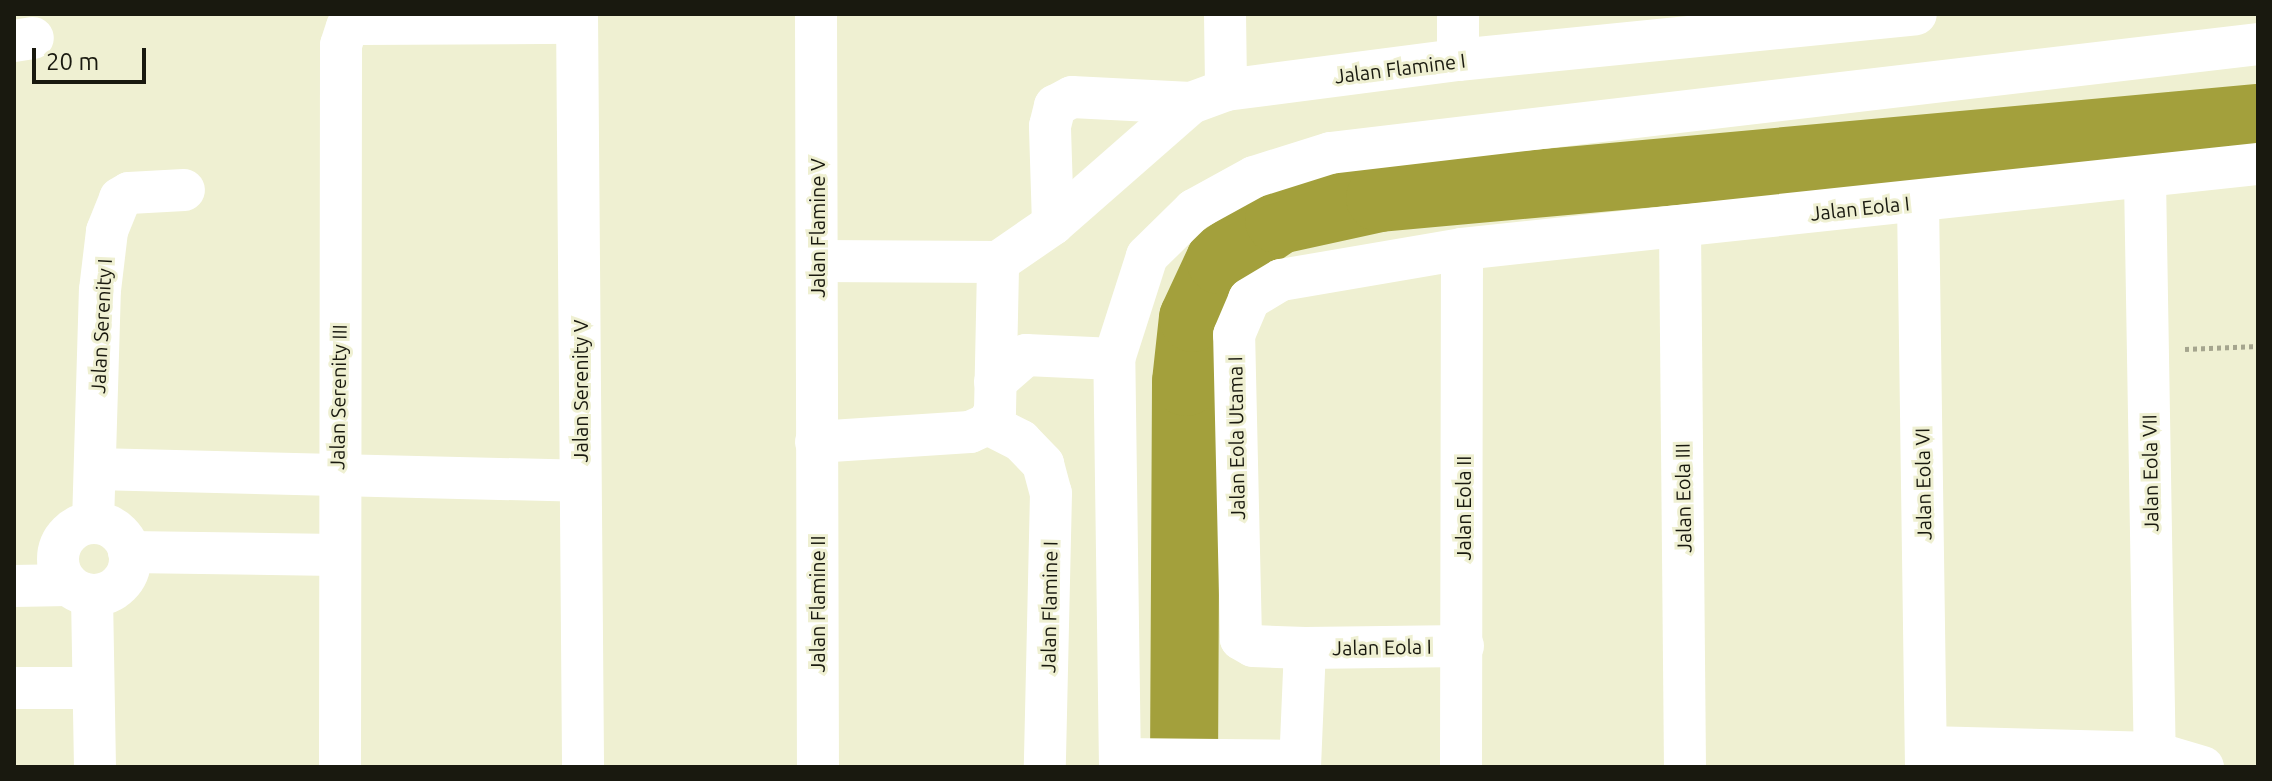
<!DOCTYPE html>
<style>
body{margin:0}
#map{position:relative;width:2272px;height:781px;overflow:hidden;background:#eff0d2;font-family:Ubuntu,sans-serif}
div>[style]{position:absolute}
.river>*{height:68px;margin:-34px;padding:0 34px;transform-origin:34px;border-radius:34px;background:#a3a03c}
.path>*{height:5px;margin-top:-2.5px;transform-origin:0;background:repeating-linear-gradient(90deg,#a5a58e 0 4px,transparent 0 8px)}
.minor>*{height:42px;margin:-21px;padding:0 21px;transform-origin:21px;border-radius:21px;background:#fff}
.minor>.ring{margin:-21px;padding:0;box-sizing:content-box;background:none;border:42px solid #fff;border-radius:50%}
span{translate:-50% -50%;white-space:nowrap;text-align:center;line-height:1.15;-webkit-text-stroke:6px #eff0d2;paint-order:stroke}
.street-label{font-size:20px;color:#19190f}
.frame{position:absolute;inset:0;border:16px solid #19190f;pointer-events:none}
.scale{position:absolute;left:32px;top:48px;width:114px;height:36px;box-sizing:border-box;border:4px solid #19190f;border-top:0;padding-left:10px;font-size:24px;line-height:28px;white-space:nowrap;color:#19190f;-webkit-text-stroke:6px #eff0d2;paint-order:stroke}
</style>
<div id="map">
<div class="river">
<div style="left:1184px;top:767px;width:385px;rotate:-89.7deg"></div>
<div style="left:1186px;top:382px;width:64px;rotate:-83.8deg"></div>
<div style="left:1193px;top:318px;width:64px;rotate:-65deg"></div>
<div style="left:1220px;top:260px;width:71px;rotate:-34.1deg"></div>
<div style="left:1279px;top:220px;width:103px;rotate:-12.3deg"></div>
<div style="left:1380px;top:198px;width:882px;rotate:-5.21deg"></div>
</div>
<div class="path">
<div style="left:2185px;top:349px;width:73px;rotate:-2.4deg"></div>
</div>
<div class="minor">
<div style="left:577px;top:14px;width:753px;rotate:89.54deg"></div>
<div style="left:816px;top:14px;width:753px;rotate:89.85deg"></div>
<div style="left:1225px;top:14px;width:76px;rotate:89.2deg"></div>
<div style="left:1458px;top:14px;width:46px;rotate:90deg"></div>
<div style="left:14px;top:41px;width:19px;rotate:-9deg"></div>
<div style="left:2145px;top:179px;width:588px;rotate:89.03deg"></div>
<div style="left:1918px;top:201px;width:566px;rotate:89.19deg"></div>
<div style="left:1053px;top:224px;width:98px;rotate:-91.8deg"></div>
<div style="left:1050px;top:126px;width:21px;rotate:-76deg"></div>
<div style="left:1055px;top:106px;width:19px;rotate:-28deg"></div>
<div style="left:1072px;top:97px;width:119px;rotate:2.9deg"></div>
<div style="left:1680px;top:228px;width:539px;rotate:89.47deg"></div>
<div style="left:817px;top:261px;width:181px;rotate:0.3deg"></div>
<div style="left:998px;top:262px;width:67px;rotate:-34.6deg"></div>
<div style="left:1053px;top:224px;width:184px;rotate:-41.2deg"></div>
<div style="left:1191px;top:103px;width:37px;rotate:-20deg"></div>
<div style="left:1226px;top:90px;width:234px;rotate:-7.4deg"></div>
<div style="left:1458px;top:60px;width:460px;rotate:-5.7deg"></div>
<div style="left:995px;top:382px;width:41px;rotate:-41.1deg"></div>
<div style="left:1026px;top:355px;width:88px;rotate:2.6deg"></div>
<div style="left:988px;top:424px;width:37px;rotate:27deg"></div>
<div style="left:1021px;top:441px;width:32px;rotate:46deg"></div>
<div style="left:1043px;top:464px;width:30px;rotate:75deg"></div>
<div style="left:1051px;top:493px;width:274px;rotate:91.3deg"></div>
<div style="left:988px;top:424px;width:15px;rotate:-62deg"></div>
<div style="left:995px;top:411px;width:149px;rotate:-88.8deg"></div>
<div style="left:816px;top:442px;width:154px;rotate:-3.7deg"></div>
<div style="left:970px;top:432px;width:20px;rotate:-24deg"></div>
<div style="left:95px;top:469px;width:485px;rotate:1.4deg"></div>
<div class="ring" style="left:58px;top:523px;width:30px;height:30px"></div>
<div style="left:93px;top:523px;width:233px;rotate:-88.3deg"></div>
<div style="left:100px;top:290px;width:59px;rotate:-83.2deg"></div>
<div style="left:107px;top:231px;width:35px;rotate:-68deg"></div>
<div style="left:120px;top:198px;width:10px;rotate:-29deg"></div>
<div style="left:129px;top:193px;width:55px;rotate:-3.1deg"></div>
<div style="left:129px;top:552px;width:208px;rotate:0.8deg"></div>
<div style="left:14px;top:586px;width:54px;rotate:-1.1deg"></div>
<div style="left:92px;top:596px;width:171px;rotate:89deg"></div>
<div style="left:1463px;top:646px;width:158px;rotate:179.3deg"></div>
<div style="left:1305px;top:648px;width:52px;rotate:-177.8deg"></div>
<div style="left:1253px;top:646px;width:14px;rotate:-150deg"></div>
<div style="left:1241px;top:639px;width:304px;rotate:-91.3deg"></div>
<div style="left:1234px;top:335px;width:39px;rotate:-67deg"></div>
<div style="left:1249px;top:299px;width:37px;rotate:-31deg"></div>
<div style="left:1281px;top:280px;width:184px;rotate:-9.7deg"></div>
<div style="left:1462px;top:249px;width:801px;rotate:-6.1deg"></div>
<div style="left:14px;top:688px;width:79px"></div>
<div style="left:1927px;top:747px;width:228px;rotate:1.5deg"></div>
<div style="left:2155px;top:753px;width:50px;rotate:16.3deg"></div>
<div style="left:1120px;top:759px;width:180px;rotate:0.6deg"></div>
<div style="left:340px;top:767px;width:722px;rotate:-89.92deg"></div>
<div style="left:341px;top:45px;width:19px;rotate:-72deg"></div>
<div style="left:347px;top:27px;width:13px;rotate:-13deg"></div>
<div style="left:360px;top:24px;width:217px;rotate:-0.3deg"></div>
<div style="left:1120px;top:767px;width:408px;rotate:-90.8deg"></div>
<div style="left:1114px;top:359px;width:108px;rotate:-72.2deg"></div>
<div style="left:1147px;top:256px;width:66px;rotate:-44.4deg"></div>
<div style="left:1194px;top:210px;width:68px;rotate:-28.8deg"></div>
<div style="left:1254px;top:177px;width:80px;rotate:-17.5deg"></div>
<div style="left:1330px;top:153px;width:934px;rotate:-6.7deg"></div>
<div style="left:1300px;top:767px;width:119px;rotate:-87.6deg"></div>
<div style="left:1461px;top:767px;width:518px;rotate:-89.89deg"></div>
</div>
<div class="street-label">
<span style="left:1400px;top:68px;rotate:-7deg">Jalan Flamine I</span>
<span style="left:1860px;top:208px;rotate:-6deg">Jalan Eola I</span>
<span style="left:817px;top:228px;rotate:-90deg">Jalan Flamine V</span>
<span style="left:101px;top:326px;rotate:-87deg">Jalan Serenity I</span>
<span style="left:580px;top:391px;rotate:-90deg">Jalan Serenity V</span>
<span style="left:338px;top:397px;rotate:-89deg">Jalan Serenity III</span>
<span style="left:1236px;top:438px;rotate:-91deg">Jalan Eola Utama I</span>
<span style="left:2150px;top:473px;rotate:-91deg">Jalan Eola VII</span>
<span style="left:1923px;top:484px;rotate:-91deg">Jalan Eola VI</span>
<span style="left:1683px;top:498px;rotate:-91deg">Jalan Eola III</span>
<span style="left:1463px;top:508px;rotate:-90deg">Jalan Eola II</span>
<span style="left:817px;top:604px;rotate:-90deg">Jalan Flamine II</span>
<span style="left:1049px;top:607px;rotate:-89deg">Jalan Flamine I</span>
<span style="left:1382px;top:647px;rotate:-1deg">Jalan Eola I</span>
</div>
<div class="frame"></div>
<div class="scale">20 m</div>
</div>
